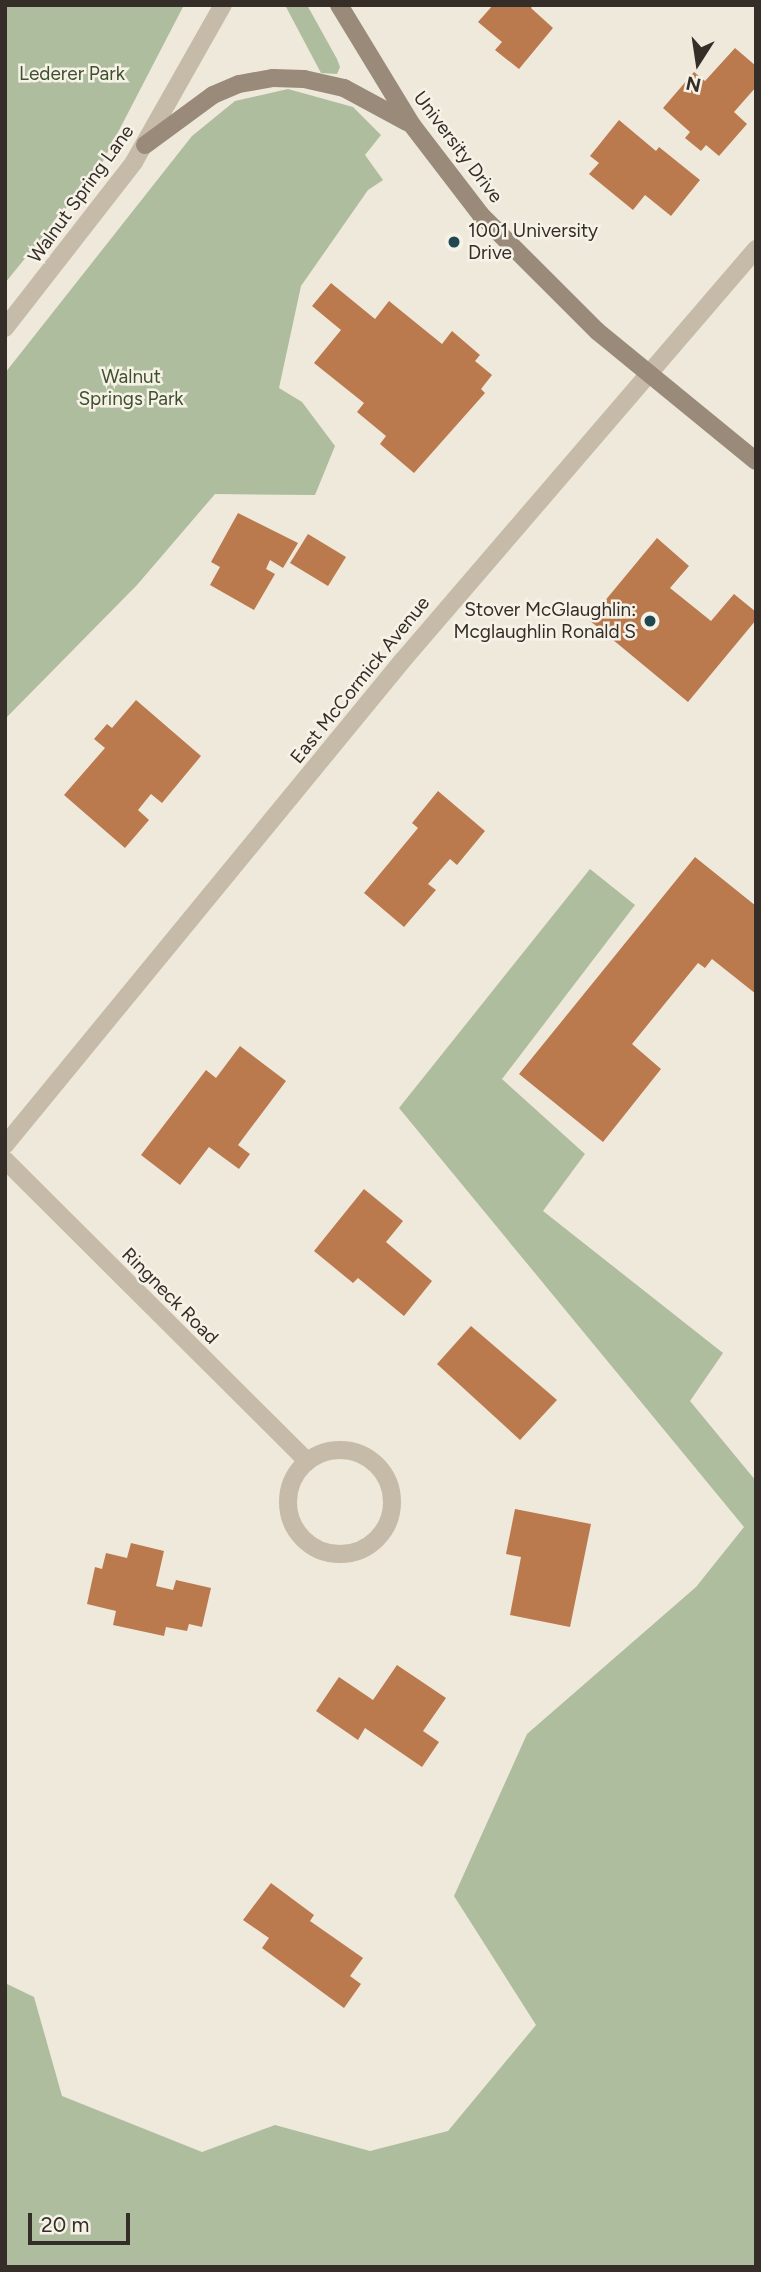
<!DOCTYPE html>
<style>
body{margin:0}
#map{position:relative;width:761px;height:2272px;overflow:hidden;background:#efe9db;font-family:Figtree,sans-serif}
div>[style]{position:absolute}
.green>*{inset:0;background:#adbd9d}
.building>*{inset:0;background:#bb794e}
.minor>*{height:18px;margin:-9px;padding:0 9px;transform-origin:9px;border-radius:9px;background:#c6bba8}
.minor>.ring{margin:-9px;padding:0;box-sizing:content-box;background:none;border:18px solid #c6bba8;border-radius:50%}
.secondary>*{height:18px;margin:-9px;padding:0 9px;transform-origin:9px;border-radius:9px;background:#998a7a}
.dots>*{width:19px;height:19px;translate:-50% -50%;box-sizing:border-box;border:4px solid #f7f2e7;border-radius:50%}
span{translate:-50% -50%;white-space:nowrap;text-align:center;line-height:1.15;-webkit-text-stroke:5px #f7f2e7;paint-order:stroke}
.park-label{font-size:19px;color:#3e502e}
.street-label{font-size:19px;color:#342d28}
.poi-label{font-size:19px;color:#342d28}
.left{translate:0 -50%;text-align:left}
.right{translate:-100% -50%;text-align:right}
.frame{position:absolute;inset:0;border:7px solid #342d28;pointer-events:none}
.north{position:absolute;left:663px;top:28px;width:70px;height:70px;-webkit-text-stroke:5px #f7f2e7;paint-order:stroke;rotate:192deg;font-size:19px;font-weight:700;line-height:28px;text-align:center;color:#342d28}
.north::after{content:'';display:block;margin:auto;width:24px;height:32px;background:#342d28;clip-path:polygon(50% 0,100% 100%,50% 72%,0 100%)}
.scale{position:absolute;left:28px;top:2213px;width:102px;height:32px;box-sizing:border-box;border:4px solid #342d28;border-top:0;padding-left:9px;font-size:21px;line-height:24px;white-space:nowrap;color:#342d28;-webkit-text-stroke:5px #f7f2e7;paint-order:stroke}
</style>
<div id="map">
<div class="green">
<div style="clip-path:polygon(5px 5px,184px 5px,101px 165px,5px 283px)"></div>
<div style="clip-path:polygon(285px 5px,307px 5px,337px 59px,340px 67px,337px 74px,321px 73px)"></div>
<div style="clip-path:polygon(288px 89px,353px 107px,381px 135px,365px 155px,383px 180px,368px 190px,301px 286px,279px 388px,302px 402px,335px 446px,315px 495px,215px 494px,137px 585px,5px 719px,5px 373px,192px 136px,235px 101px)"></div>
<div style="clip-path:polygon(590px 869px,635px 905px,502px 1079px,585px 1154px,543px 1211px,723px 1353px,690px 1401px,756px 1481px,756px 2267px,5px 2267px,5px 1983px,34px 1997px,62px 2096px,202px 2152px,275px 2125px,370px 2151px,448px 2131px,536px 2025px,454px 1896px,527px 1734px,696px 1587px,744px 1527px,399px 1108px)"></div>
</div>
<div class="building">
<div style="clip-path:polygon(493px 5px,533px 5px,531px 8px,553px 28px,519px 69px,495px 50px,502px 42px,478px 22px)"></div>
<div style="clip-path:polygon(735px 48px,756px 66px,756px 87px,734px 112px,747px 124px,719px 156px,706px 145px,701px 151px,685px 138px,690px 132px,663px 108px,694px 72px,705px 81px)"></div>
<div style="clip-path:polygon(619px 120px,656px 151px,659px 147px,700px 180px,671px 216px,645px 195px,633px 210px,589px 174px,599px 163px,590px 156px)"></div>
<div style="clip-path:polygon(331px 283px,375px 319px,389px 301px,442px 344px,452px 331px,480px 355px,475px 361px,492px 375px,481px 389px,485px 393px,414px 473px,380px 444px,386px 436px,357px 412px,364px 403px,314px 363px,341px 330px,312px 306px)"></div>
<div style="clip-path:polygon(238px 513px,298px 543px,283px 568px,270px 560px,266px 569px,275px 574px,254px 610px,210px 585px,220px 567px,211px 562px)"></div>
<div style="clip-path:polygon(308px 534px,346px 557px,328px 586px,290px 563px)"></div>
<div style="clip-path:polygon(657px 538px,689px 566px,670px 588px,711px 621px,734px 594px,756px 612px,756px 620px,688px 702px,589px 620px)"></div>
<div style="clip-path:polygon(136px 700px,201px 756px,162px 803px,151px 794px,138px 810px,149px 820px,125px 848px,64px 795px,105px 748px,94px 739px,107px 724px,112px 728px)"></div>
<div style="clip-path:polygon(438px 791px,485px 831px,457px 865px,450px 859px,428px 884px,436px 890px,404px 927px,364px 893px,418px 828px,412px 823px)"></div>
<div style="clip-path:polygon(695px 857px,756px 906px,756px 994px,712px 959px,705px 968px,698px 963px,632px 1044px,661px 1069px,603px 1142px,519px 1074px)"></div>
<div style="clip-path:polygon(240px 1046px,286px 1081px,238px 1145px,250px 1154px,239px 1169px,209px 1147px,180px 1185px,141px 1155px,206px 1070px,216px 1078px)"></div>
<div style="clip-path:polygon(364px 1189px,403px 1221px,386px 1242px,432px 1281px,404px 1316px,358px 1278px,353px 1283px,314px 1251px)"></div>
<div style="clip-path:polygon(471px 1326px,557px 1400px,520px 1440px,437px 1364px)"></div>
<div style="clip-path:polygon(515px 1509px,591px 1524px,570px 1627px,510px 1615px,521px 1557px,506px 1554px)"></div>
<div style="clip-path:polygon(131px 1543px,164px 1551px,156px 1586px,173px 1590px,176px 1580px,211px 1588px,202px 1627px,189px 1624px,187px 1631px,166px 1627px,164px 1636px,113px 1625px,116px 1611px,87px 1604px,95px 1567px,102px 1569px,106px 1553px,127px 1558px)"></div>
<div style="clip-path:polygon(397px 1665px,446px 1698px,423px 1731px,439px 1742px,422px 1767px,365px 1728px,358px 1740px,316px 1711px,339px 1677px,373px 1700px)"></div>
<div style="clip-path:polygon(271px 1883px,314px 1915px,310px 1921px,363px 1958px,350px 1976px,361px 1984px,344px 2008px,262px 1948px,269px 1938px,243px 1920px)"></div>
</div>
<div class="minor">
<div style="left:5px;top:328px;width:210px;rotate:-52.1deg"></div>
<div style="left:134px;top:162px;width:180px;rotate:-60.5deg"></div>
<div style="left:5px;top:1145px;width:627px;rotate:-50.63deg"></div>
<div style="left:403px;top:660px;width:542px;rotate:-49.34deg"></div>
<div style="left:5px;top:1160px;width:426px;rotate:44.9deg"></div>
<div class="ring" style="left:288px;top:1450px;width:86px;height:86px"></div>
</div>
<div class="secondary">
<div style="left:339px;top:5px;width:140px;rotate:58.7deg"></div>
<div style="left:412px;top:125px;width:113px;rotate:52.5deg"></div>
<div style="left:481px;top:215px;width:164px;rotate:45deg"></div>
<div style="left:597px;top:331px;width:205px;rotate:39.3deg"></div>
<div style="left:145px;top:145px;width:84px;rotate:-36.3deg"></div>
<div style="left:213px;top:95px;width:28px;rotate:-23deg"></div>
<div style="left:239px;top:84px;width:35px;rotate:-10deg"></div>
<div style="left:273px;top:78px;width:31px;rotate:2deg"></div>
<div style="left:304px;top:79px;width:41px;rotate:12.7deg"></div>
<div style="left:344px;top:88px;width:72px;rotate:28.4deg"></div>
</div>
<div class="dots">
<div style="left:454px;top:242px;background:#214751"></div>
<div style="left:650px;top:621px;background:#214751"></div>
</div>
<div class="park-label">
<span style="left:72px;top:74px">Lederer Park</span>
<span style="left:131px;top:388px">Walnut<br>Springs Park</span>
</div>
<div class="street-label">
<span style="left:458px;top:147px;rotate:53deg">University Drive</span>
<span style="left:81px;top:194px;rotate:-54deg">Walnut Spring Lane</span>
<span style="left:360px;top:680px;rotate:-51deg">East McCormick Avenue</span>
<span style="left:170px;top:1296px;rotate:45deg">Ringneck Road</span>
</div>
<div class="poi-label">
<span class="left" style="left:468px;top:242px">1001 University<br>Drive</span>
<span class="right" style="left:636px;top:621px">Stover McGlaughlin:<br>Mcglaughlin Ronald S</span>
</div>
<div class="frame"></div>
<div class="north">N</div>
<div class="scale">20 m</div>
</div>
